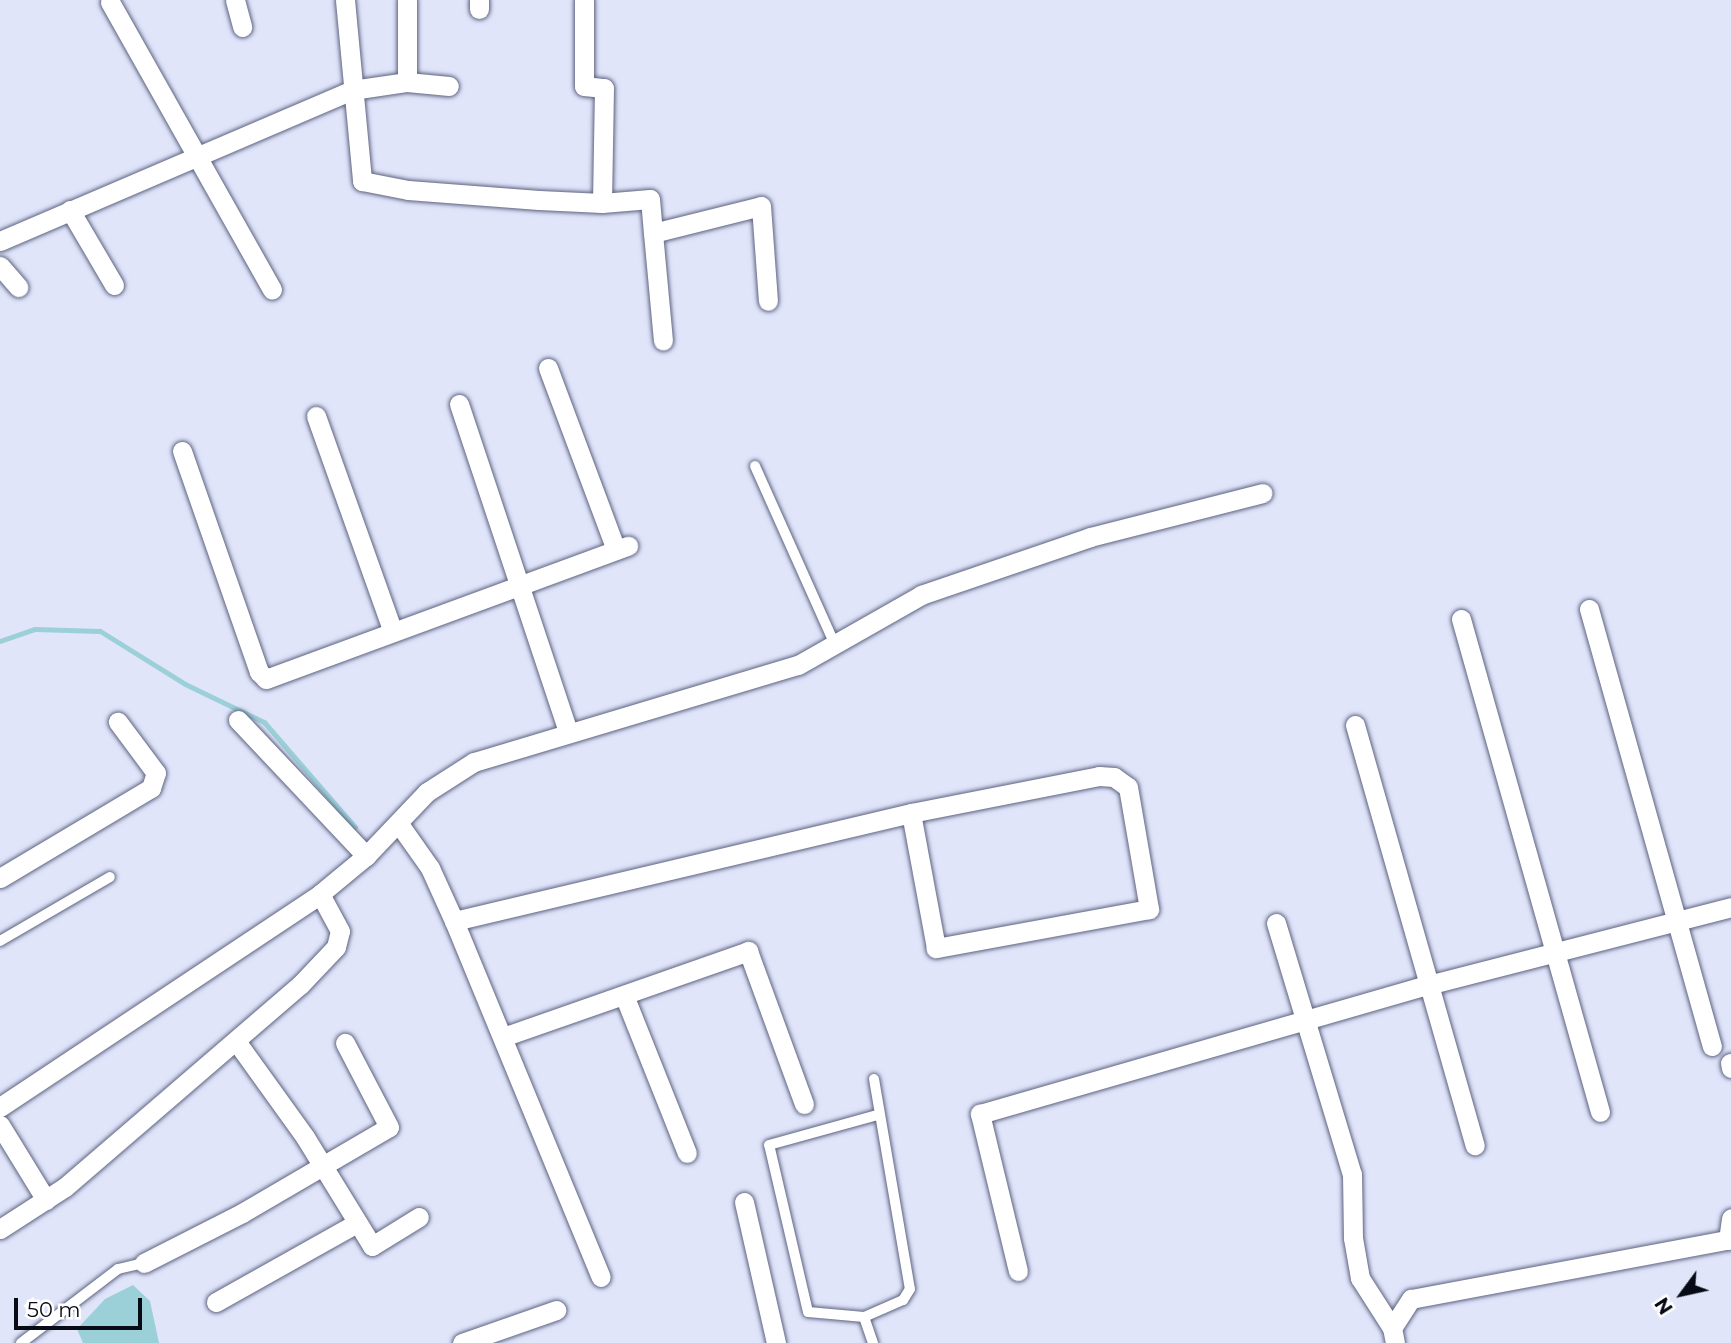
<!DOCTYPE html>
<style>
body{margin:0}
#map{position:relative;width:1731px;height:1343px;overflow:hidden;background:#e0e5fa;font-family:Montserrat,sans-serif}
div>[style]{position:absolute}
.water>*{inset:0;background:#9cd0d8}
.stream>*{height:5px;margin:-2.5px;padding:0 2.5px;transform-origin:2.5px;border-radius:2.5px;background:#9cd0d8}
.roads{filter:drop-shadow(0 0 2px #5d6381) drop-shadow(0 0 2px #5d6381)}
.service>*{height:10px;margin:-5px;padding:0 5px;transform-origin:5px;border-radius:5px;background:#fff}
.minor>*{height:19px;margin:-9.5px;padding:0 9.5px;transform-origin:9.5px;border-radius:9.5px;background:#fff}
span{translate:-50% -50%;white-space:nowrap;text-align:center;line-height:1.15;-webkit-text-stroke:6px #fff;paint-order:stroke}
.north{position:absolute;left:1647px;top:1259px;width:70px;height:70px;-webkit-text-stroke:5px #fff;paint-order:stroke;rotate:237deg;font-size:19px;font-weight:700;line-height:28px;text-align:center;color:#080a15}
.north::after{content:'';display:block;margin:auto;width:24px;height:32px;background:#080a15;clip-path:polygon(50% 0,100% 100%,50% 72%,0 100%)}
.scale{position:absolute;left:14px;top:1298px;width:128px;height:32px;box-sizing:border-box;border:4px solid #080a15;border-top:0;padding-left:9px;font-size:21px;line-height:24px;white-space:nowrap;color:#080a15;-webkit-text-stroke:5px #fff;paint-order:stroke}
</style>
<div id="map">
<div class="water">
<div style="clip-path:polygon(133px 1285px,150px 1301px,159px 1343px,83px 1343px,77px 1329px,105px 1299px)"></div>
</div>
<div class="stream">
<div style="left:0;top:641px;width:37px;rotate:-19deg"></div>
<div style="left:35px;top:629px;width:65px;rotate:1.8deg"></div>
<div style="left:100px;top:631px;width:100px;rotate:31.9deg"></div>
<div style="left:185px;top:684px;width:88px;rotate:25.7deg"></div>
<div style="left:264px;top:722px;width:139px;rotate:49.1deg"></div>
</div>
<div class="roads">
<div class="service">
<div style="left:755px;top:466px;width:198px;rotate:65.9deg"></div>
<div style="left:0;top:941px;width:127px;rotate:-30.2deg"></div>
<div style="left:874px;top:1079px;width:213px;rotate:80.3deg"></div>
<div style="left:910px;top:1289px;width:13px;rotate:122deg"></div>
<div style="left:903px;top:1300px;width:43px;rotate:156.4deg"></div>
<div style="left:864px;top:1317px;width:56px;rotate:-174.9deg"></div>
<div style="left:808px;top:1312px;width:171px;rotate:-103.1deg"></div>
<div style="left:769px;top:1145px;width:112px;rotate:-15.5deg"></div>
<div style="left:864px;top:1317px;width:28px;rotate:71deg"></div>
<div style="left:21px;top:1343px;width:122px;rotate:-37.3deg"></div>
<div style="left:118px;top:1269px;width:27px;rotate:-13deg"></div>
</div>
<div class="minor">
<div style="left:235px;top:0;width:28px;rotate:75deg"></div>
<div style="left:345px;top:0;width:182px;rotate:84.6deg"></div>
<div style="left:362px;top:181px;width:47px;rotate:11.1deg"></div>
<div style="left:408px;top:190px;width:131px;rotate:4.4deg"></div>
<div style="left:539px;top:200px;width:63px;rotate:2.7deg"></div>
<div style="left:602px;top:203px;width:48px;rotate:-4.8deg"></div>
<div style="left:650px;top:199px;width:34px;rotate:85deg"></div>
<div style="left:653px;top:233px;width:111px;rotate:-14deg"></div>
<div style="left:761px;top:206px;width:95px;rotate:85.8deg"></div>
<div style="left:479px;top:0;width:9px;rotate:90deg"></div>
<div style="left:584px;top:0;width:86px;rotate:90deg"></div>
<div style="left:584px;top:86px;width:20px;rotate:6deg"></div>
<div style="left:604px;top:88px;width:115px;rotate:91deg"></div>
<div style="left:110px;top:2px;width:330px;rotate:60.6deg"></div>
<div style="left:407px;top:82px;width:82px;rotate:-90deg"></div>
<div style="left:70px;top:210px;width:87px;rotate:59.6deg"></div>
<div style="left:653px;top:233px;width:108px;rotate:84.7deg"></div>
<div style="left:0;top:241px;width:383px;rotate:-23.2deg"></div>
<div style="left:352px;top:90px;width:56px;rotate:-8.3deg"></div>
<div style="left:407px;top:82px;width:42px;rotate:5.4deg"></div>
<div style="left:0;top:266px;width:28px;rotate:49deg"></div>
<div style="left:548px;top:368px;width:194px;rotate:69.5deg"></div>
<div style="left:459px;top:404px;width:345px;rotate:71.6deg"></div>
<div style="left:316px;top:416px;width:227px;rotate:70.4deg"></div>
<div style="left:182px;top:451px;width:234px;rotate:70.8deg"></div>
<div style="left:259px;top:672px;width:10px;rotate:45deg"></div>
<div style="left:266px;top:679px;width:386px;rotate:-20.2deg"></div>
<div style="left:1589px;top:609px;width:454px;rotate:74.3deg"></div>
<div style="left:1461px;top:619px;width:512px;rotate:74.25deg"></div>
<div style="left:238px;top:720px;width:187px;rotate:46.7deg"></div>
<div style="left:1355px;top:725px;width:437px;rotate:74.1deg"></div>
<div style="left:399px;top:824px;width:54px;rotate:54.8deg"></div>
<div style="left:430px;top:868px;width:58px;rotate:65.6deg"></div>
<div style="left:454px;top:921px;width:385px;rotate:67.6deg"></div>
<div style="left:0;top:878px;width:176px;rotate:-30.8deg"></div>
<div style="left:151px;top:788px;width:16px;rotate:-72deg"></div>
<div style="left:156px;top:773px;width:64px;rotate:-126.7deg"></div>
<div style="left:454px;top:921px;width:470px;rotate:-13.3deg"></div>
<div style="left:911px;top:813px;width:192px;rotate:-11.1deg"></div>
<div style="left:1099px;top:776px;width:15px;rotate:4deg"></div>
<div style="left:1114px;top:777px;width:17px;rotate:36deg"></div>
<div style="left:1128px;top:787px;width:124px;rotate:80.2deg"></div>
<div style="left:1149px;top:909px;width:217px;rotate:169.6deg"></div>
<div style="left:936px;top:948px;width:137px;rotate:-100.5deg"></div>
<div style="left:1276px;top:923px;width:262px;rotate:73.2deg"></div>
<div style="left:1352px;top:1174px;width:64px;rotate:89.1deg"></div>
<div style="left:1353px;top:1238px;width:41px;rotate:80.1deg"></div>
<div style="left:1360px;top:1278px;width:59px;rotate:57.4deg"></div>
<div style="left:624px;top:995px;width:170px;rotate:68.3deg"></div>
<div style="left:503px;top:1037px;width:260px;rotate:-19.3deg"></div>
<div style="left:748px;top:951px;width:163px;rotate:69.9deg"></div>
<div style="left:236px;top:1041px;width:118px;rotate:54.3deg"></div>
<div style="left:305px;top:1137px;width:128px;rotate:58.4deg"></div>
<div style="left:372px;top:1246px;width:55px;rotate:-31.7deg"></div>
<div style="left:1730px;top:1063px;width:5px;rotate:79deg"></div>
<div style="left:0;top:1107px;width:384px;rotate:-33.6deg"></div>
<div style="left:320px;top:894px;width:60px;rotate:-39.6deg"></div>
<div style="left:366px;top:856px;width:88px;rotate:-46.4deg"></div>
<div style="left:427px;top:792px;width:56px;rotate:-32.6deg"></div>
<div style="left:474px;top:762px;width:338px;rotate:-16.7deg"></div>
<div style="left:798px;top:665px;width:142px;rotate:-29.6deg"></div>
<div style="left:921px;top:595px;width:179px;rotate:-18.9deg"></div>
<div style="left:1090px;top:537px;width:178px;rotate:-14.3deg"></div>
<div style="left:0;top:1125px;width:88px;rotate:58.5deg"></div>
<div style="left:744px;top:1202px;width:145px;rotate:77.2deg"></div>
<div style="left:0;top:1229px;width:77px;rotate:-32.9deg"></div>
<div style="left:65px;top:1187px;width:310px;rotate:-40.7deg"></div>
<div style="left:300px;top:985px;width:52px;rotate:-46.5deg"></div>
<div style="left:336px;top:947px;width:16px;rotate:-76deg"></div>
<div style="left:340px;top:931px;width:42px;rotate:-118.4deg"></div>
<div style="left:1728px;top:1240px;width:22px;rotate:-82deg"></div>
<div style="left:144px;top:1263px;width:110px;rotate:-27deg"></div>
<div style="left:242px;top:1213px;width:170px;rotate:-30.3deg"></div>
<div style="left:389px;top:1127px;width:95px;rotate:-117.6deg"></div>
<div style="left:1018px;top:1271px;width:162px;rotate:-103.6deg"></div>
<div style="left:980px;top:1114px;width:466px;rotate:-16.1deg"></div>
<div style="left:1428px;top:985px;width:313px;rotate:-14.4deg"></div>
<div style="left:216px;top:1302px;width:162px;rotate:-29.3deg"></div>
<div style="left:462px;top:1343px;width:100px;rotate:-19.3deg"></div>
<div style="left:1395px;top:1343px;width:15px;rotate:-101deg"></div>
<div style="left:1392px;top:1328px;width:35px;rotate:-57deg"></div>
<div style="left:1411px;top:1299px;width:326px;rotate:-10.6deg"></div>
</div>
</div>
<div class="north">N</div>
<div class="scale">50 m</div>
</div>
